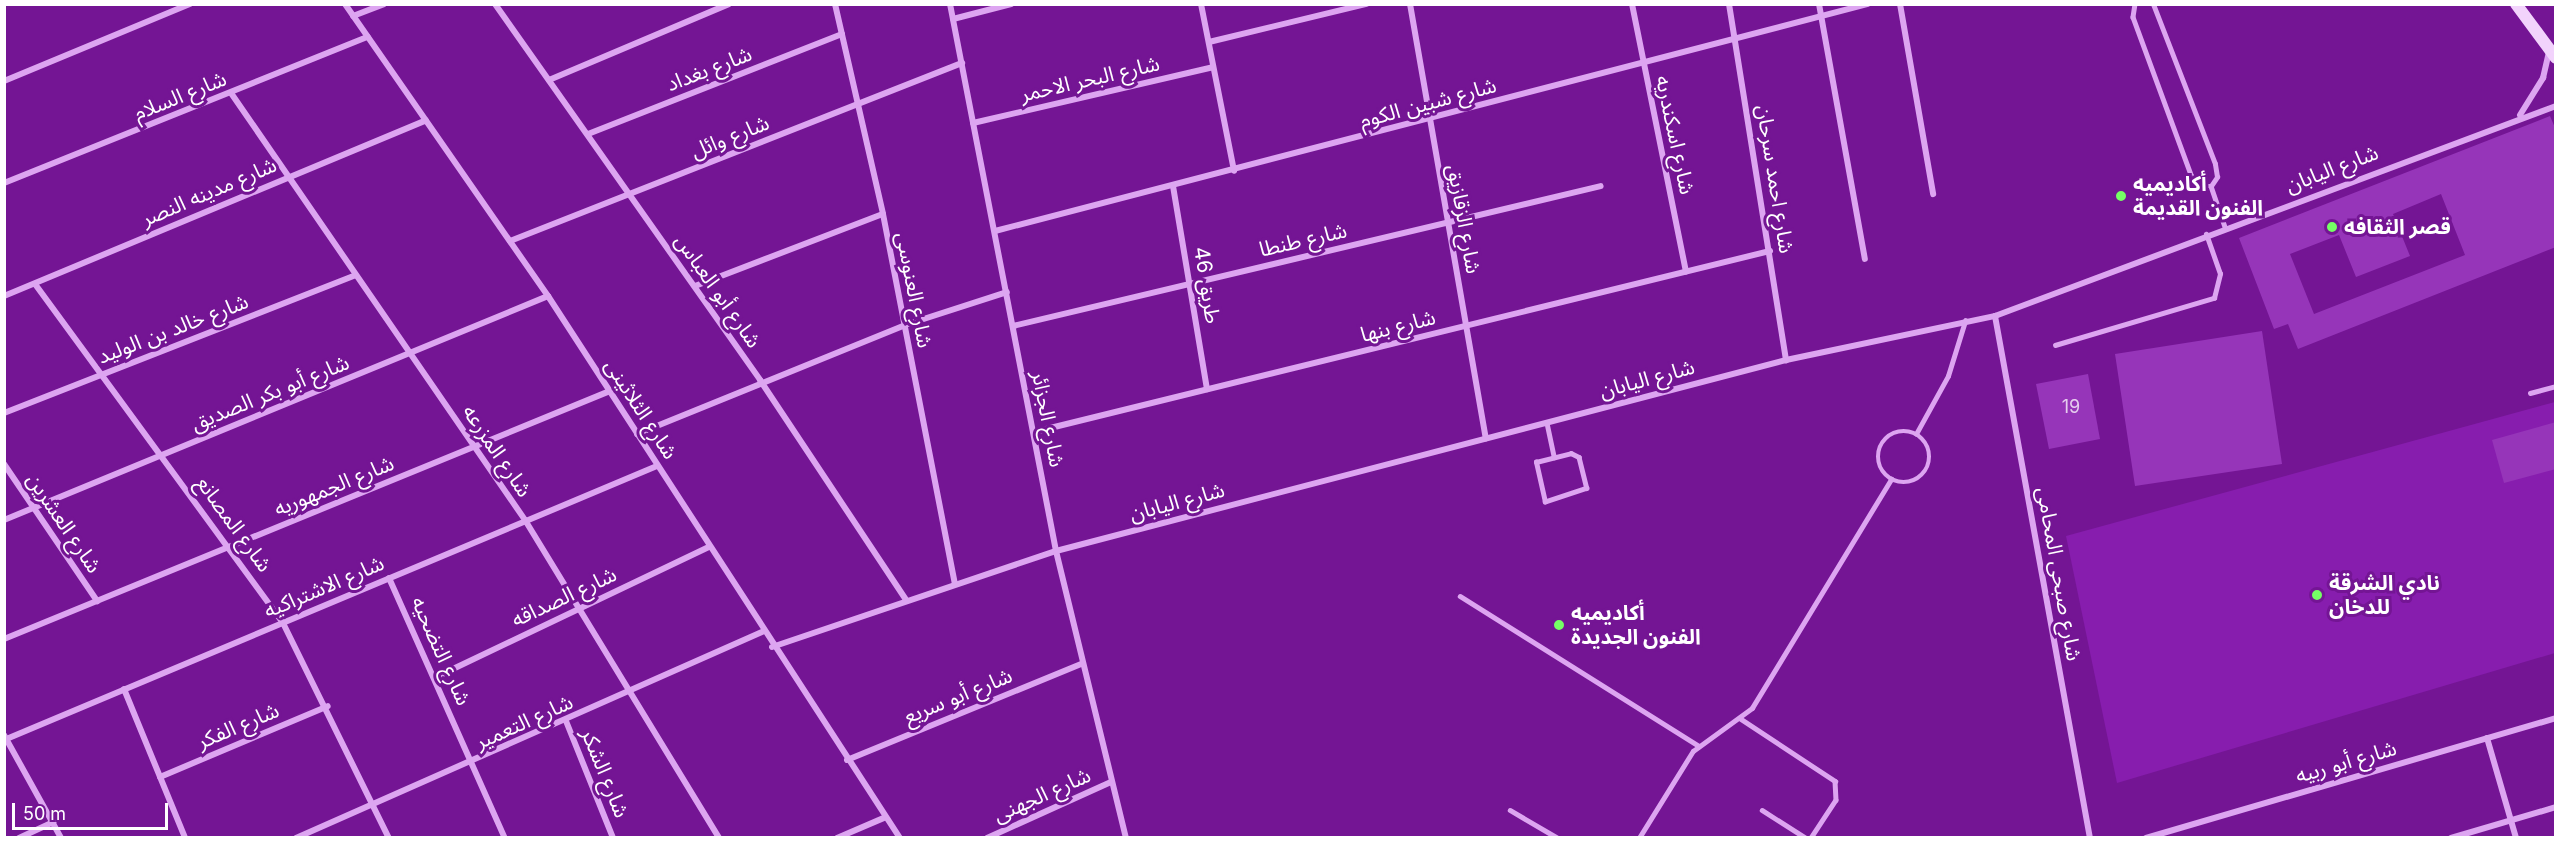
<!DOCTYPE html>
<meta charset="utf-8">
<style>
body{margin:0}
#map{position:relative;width:2560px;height:842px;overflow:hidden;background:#741594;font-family:Inter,"Noto Sans Arabic",sans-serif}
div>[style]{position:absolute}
.green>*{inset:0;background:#871dae}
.building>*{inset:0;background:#9635b9}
.service>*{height:4.5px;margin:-2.25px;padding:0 2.25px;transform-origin:2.25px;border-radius:2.25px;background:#dda5f1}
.service>.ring{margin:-2.25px;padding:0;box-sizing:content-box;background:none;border:4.5px solid #dda5f1;border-radius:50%}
.minor>*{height:6px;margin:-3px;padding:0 3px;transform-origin:3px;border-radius:3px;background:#dda5f1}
.secondary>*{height:12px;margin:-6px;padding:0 6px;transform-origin:6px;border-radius:6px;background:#f2d3fc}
.dots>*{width:16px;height:16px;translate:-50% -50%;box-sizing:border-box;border:3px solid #741594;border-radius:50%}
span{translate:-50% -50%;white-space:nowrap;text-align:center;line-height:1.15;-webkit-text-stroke:6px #741594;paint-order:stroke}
.number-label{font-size:18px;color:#e5ccee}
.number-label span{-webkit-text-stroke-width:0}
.street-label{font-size:21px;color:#fff}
.poi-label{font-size:21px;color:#fff;font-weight:700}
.left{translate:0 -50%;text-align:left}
.frame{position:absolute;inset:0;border:6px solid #fff;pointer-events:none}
.scale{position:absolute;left:12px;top:803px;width:156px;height:27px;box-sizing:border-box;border:3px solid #fff;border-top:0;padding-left:8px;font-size:18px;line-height:21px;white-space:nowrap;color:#fff;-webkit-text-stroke:4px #741594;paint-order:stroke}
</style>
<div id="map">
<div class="green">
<div style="clip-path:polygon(2555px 402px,2555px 653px,2117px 783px,2066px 536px)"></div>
</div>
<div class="building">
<div style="clip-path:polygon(evenodd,2550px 116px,2556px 130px,2556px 247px,2298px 349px,2288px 324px,2274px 329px,2239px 238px,2550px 116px,2441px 194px,2465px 255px,2314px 314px,2290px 254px,2339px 235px,2356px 277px,2410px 256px,2393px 214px,2441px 194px)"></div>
<div style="clip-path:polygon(2262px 331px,2282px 464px,2135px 486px,2115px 354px)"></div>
<div style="clip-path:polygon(2088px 374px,2100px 439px,2049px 449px,2036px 384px)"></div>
<div style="clip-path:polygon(2556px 422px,2556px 469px,2504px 483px,2492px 440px)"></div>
</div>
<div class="service">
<div style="left:2135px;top:4px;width:13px;rotate:99deg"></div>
<div style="left:2133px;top:17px;width:168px;rotate:69.8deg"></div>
<div style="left:2191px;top:175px;width:13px;rotate:58deg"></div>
<div style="left:2198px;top:186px;width:13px"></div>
<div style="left:2211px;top:186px;width:11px;rotate:-56deg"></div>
<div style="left:2217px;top:177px;width:13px;rotate:-99deg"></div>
<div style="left:2215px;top:164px;width:172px;rotate:-111.2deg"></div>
<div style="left:2211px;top:186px;width:43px;rotate:71.1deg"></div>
<div style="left:2055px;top:345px;width:166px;rotate:-16.5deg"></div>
<div style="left:2214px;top:298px;width:25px;rotate:-76deg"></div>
<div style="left:2220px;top:274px;width:42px;rotate:-109.3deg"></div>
<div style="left:2530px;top:393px;width:27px;rotate:-15deg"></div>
<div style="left:1547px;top:423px;width:35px;rotate:78deg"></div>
<div class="ring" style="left:1878px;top:431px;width:47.5px;height:47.5px"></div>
<div style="left:1916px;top:434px;width:66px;rotate:-61.1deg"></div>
<div style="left:1948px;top:376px;width:58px;rotate:-72.8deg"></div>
<div style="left:1571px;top:453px;width:9px;rotate:27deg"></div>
<div style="left:1579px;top:457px;width:32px;rotate:76deg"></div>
<div style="left:1587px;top:488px;width:44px;rotate:161.6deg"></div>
<div style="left:1545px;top:502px;width:41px;rotate:-102.7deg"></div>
<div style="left:1536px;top:462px;width:36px;rotate:-14deg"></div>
<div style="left:1460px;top:596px;width:282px;rotate:32.1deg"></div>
<div style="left:1741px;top:719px;width:113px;rotate:33.4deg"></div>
<div style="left:1835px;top:781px;width:19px;rotate:87deg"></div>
<div style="left:1836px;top:800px;width:45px;rotate:123.3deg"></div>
<div style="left:1510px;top:810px;width:56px;rotate:30.3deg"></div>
<div style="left:1762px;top:810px;width:52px;rotate:32.5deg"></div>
<div style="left:1639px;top:838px;width:102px;rotate:-58.2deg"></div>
<div style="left:1693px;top:751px;width:73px;rotate:-36.1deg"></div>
<div style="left:1752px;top:708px;width:268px;rotate:-58.7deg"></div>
</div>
<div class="minor">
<div style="left:345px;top:4px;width:356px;rotate:55.2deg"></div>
<div style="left:548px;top:296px;width:646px;rotate:57deg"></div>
<div style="left:495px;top:4px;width:460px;rotate:54.8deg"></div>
<div style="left:760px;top:380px;width:265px;rotate:56.4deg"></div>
<div style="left:835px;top:4px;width:215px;rotate:77.1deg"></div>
<div style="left:883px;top:214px;width:377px;rotate:79deg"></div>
<div style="left:950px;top:4px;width:557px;rotate:79.03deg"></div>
<div style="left:1056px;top:551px;width:295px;rotate:76.3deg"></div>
<div style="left:1201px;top:4px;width:170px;rotate:78.8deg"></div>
<div style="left:1410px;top:4px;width:441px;rotate:80.1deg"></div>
<div style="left:1632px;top:4px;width:273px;rotate:78.6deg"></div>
<div style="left:1729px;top:4px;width:361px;rotate:80.9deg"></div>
<div style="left:1819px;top:4px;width:259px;rotate:79.8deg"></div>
<div style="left:1900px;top:4px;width:193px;rotate:80.1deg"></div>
<div style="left:353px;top:16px;width:33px;rotate:-21deg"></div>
<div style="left:953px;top:19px;width:60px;rotate:-14.5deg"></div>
<div style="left:1209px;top:42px;width:162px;rotate:-13.6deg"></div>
<div style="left:549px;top:80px;width:195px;rotate:-22.9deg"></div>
<div style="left:4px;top:81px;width:201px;rotate:-22.5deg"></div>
<div style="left:231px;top:93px;width:518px;rotate:55.45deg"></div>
<div style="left:525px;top:520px;width:373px;rotate:58.6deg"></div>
<div style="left:2520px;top:115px;width:44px;rotate:-58.1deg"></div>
<div style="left:2543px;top:78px;width:27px;rotate:-77deg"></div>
<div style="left:973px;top:123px;width:246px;rotate:-13.1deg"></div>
<div style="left:588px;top:134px;width:273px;rotate:-21.5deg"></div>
<div style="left:4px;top:183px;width:392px;rotate:-21.9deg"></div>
<div style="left:1173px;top:186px;width:206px;rotate:80.5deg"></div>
<div style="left:995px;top:231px;width:902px;rotate:-14.58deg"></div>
<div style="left:510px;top:241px;width:486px;rotate:-21.5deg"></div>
<div style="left:35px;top:284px;width:420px;rotate:53.8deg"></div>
<div style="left:283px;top:623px;width:240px;rotate:63.8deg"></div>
<div style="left:695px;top:286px;width:201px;rotate:-21deg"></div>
<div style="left:4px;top:296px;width:457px;rotate:-22.6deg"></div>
<div style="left:1995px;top:316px;width:531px;rotate:79.69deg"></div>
<div style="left:1013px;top:326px;width:604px;rotate:-13.39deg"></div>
<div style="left:4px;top:413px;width:376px;rotate:-21.4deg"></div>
<div style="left:1034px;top:432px;width:758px;rotate:-13.82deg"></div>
<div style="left:637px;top:434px;width:289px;rotate:-22.1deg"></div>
<div style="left:905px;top:325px;width:107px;rotate:-17.9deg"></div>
<div style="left:4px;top:464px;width:166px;rotate:55.8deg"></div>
<div style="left:4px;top:520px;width:588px;rotate:-22.38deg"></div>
<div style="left:389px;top:578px;width:285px;rotate:66deg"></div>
<div style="left:4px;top:639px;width:655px;rotate:-22.26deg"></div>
<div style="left:772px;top:647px;width:300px;rotate:-18.7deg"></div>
<div style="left:1056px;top:551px;width:755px;rotate:-14.66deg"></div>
<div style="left:1786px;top:360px;width:214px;rotate:-11.9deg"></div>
<div style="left:1995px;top:316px;width:599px;rotate:-20.52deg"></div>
<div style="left:434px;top:678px;width:305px;rotate:-25.5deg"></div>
<div style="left:124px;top:689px;width:161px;rotate:67.7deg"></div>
<div style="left:566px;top:721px;width:126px;rotate:68.1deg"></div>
<div style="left:4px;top:735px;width:118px;rotate:61deg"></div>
<div style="left:2487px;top:738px;width:104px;rotate:73.8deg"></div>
<div style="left:4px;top:740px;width:708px;rotate:-22.76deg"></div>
<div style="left:847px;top:760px;width:253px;rotate:-22.3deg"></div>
<div style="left:160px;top:777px;width:182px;rotate:-22.9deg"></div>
<div style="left:19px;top:838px;width:38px;rotate:-25deg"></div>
<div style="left:296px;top:838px;width:510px;rotate:-23.85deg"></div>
<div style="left:837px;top:838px;width:53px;rotate:-23.2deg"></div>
<div style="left:987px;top:838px;width:136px;rotate:-24.3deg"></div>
<div style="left:2146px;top:838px;width:427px;rotate:-16.3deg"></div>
<div style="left:2451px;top:838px;width:109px;rotate:-16.4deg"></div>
</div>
<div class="secondary">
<div style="left:2516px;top:4px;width:67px;rotate:53.5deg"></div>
</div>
<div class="dots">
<div style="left:2121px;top:196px;background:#75ff65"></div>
<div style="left:2332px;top:227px;background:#75ff65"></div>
<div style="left:2317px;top:595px;background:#75ff65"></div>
<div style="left:1559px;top:625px;background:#75ff65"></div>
</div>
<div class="number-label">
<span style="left:2071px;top:407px">19</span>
</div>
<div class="street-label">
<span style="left:709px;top:69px;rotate:-21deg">شارع بغداد</span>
<span style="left:1090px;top:79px;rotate:-13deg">شارع البحر الاحمر</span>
<span style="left:180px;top:96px;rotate:-22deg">شارع السلام</span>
<span style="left:1428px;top:103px;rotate:-15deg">شارع شبين الكوم</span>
<span style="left:1675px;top:135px;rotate:78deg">شارع اسكندريه</span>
<span style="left:730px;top:137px;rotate:-22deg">شارع وائل</span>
<span style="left:2332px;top:169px;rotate:-21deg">شارع اليابان</span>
<span style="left:1775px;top:179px;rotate:81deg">شارع احمد سرحان</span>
<span style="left:209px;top:192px;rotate:-23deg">شارع مدينه النصر</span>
<span style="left:1464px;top:219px;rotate:80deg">شارع الزقازيق</span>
<span style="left:1303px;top:240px;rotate:-13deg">شارع طنطا</span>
<span style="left:1207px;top:285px;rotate:81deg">طريق 46</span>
<span style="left:914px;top:290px;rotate:79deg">شارع العنوسى</span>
<span style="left:718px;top:291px;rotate:55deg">شارع أبو العباس</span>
<span style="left:1398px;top:326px;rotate:-14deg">شارع بنها</span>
<span style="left:173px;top:329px;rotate:-21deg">شارع خالد بن الوليد</span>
<span style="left:1647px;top:379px;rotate:-15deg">شارع اليابان</span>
<span style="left:270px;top:393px;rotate:-22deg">شارع أبو بكر الصديق</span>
<span style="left:641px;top:409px;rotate:57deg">شارع الثلاثينى</span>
<span style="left:1048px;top:419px;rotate:79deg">شارع الجزائر</span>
<span style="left:497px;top:451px;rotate:56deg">شارع المزرعه</span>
<span style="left:334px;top:486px;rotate:-22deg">شارع الجمهوريه</span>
<span style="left:1177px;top:502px;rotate:-15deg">شارع اليابان</span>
<span style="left:64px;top:523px;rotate:56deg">شارع العشرين</span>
<span style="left:234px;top:524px;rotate:54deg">شارع المصانع</span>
<span style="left:2059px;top:574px;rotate:80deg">شارع صبحى المحامى</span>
<span style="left:324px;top:587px;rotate:-23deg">شارع الاشتراكيه</span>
<span style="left:564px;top:597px;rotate:-25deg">شارع الصداقه</span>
<span style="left:441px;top:651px;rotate:66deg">شارع التضحيه</span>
<span style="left:958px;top:696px;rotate:-22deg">شارع أبو سريع</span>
<span style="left:524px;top:722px;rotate:-24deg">شارع التعمير</span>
<span style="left:238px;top:726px;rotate:-23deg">شارع الفكر</span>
<span style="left:2346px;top:762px;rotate:-16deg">شارع أبو ربيه</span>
<span style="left:605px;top:773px;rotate:68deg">شارع الشكر</span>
<span style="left:1042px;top:795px;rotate:-24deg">شارع الجهنى</span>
</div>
<div class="poi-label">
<span class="left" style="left:2133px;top:196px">أكاديميه<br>الفنون القديمة</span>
<span class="left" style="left:2344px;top:227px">قصر الثقافه</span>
<span class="left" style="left:2329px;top:595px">نادي الشرقة<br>للدخان</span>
<span class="left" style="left:1571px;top:625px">أكاديميه<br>الفنون الجديدة</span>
</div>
<div class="frame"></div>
<div class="scale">50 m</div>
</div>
